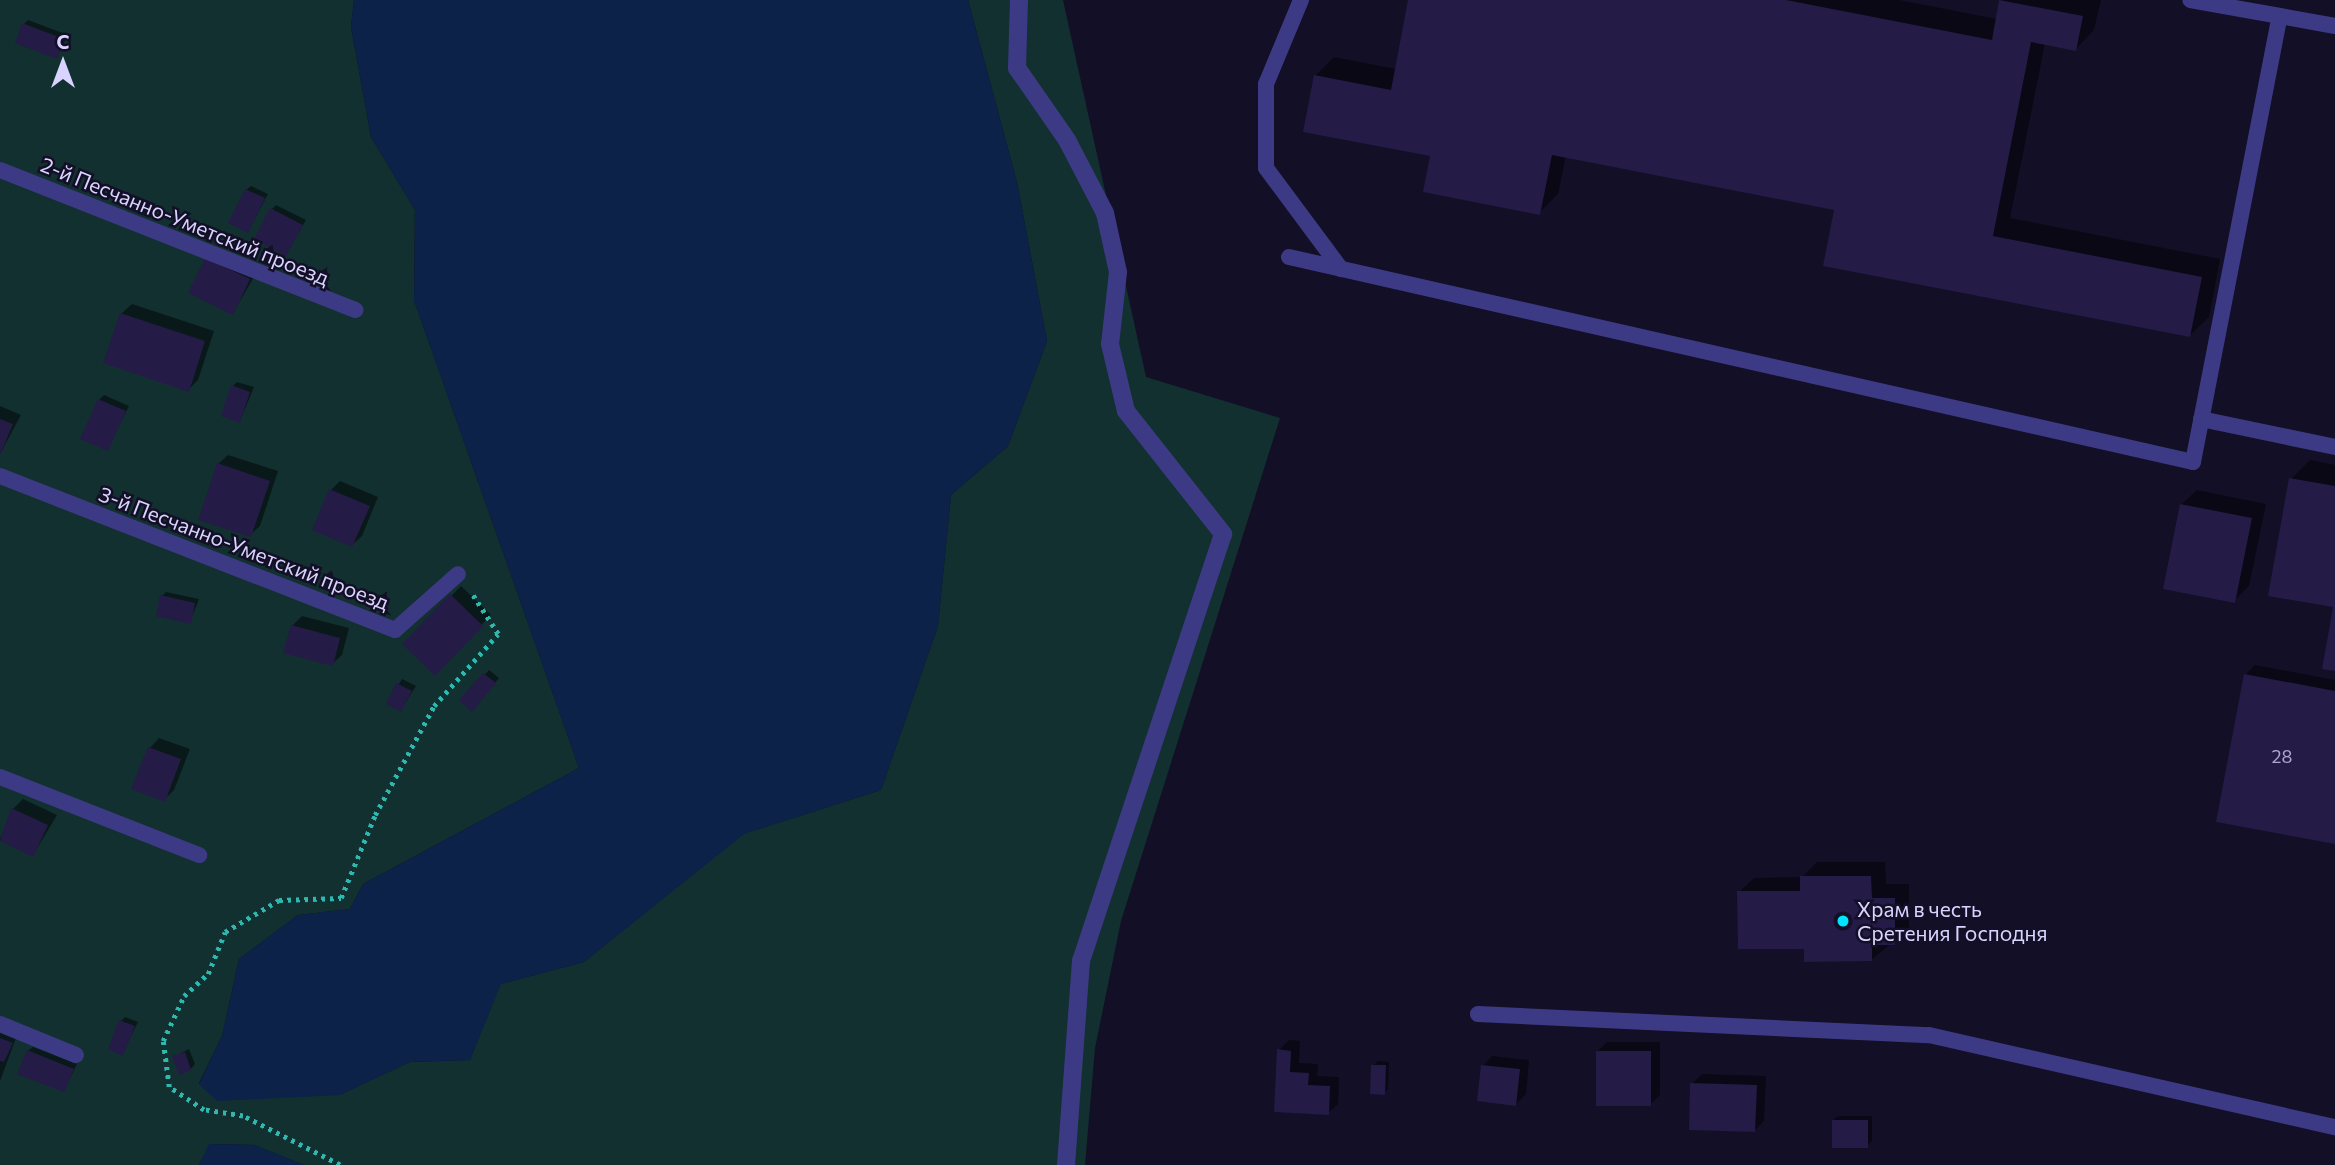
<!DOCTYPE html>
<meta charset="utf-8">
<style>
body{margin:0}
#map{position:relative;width:2335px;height:1165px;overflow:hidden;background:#130f26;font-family:Commissioner,sans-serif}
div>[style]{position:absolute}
.green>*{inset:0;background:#12302f}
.water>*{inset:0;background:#0c2248}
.shadow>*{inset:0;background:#0007}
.building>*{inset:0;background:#241b47}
.path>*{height:4.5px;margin-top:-2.25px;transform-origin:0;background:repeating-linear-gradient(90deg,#2fb8b0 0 3.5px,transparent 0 8.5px)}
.lane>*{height:16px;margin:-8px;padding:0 8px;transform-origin:8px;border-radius:8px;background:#3d3a85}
.street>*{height:18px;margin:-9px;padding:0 9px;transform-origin:9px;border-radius:9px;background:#3d3a85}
.dots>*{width:19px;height:19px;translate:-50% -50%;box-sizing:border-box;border:4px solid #130f26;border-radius:50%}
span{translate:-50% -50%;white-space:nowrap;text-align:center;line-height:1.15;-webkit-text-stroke:5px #130f26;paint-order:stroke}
.number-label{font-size:18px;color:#aca6d1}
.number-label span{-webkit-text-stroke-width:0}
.street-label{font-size:21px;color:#d9d4ff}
.poi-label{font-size:21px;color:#d9d4ff}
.left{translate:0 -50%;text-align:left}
.north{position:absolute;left:28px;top:28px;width:70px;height:70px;-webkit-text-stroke:5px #130f26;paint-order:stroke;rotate:0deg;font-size:19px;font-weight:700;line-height:28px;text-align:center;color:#d9d4ff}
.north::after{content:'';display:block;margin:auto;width:24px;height:32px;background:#d9d4ff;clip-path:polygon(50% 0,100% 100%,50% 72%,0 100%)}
</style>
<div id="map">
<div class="green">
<div style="clip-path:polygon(0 0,354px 0,351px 27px,371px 137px,415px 210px,414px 300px,579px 768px,363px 884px,350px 909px,298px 915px,239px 959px,222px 1036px,199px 1083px,339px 1095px,410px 1062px,470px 1060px,500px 984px,584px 962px,743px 834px,881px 790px,938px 626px,951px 495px,1008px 446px,1047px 341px,1017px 182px,968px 0,1063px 0,1146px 377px,1280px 418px,1121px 921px,1095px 1048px,1085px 1165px,304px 1165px,254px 1145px,210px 1144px,199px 1165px,0 1165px)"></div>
</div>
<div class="water">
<div style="clip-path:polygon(354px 0,968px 0,1017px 182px,1047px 341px,1008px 446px,951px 495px,938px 626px,881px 790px,744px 834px,584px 962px,501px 984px,470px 1060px,410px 1062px,340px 1095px,217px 1101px,199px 1084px,222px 1036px,239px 959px,298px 915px,350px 909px,363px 884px,579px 768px,414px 300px,415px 210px,371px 137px,351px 27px)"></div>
<div style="clip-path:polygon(209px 1144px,254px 1145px,304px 1165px,199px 1165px)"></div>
</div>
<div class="shadow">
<div style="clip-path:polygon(1410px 0,1899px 0,1997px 19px,2001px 0,2101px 0,2094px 30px,2076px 49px,2045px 43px,2010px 218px,2220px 259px,2209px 317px,2190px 335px,1836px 208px,1566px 156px,1558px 194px,1539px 213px,1432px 155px,1315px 76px,1334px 57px,1396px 69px)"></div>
<div style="clip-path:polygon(28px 20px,68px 35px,57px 57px,24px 24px)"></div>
<div style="clip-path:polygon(251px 186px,268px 194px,248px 231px,246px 190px)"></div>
<div style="clip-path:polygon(276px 205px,306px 220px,286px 254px,272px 209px)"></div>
<div style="clip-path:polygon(206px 259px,258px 270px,233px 313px)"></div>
<div style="clip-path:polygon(132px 304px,214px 331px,198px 380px,188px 390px,106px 362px,122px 313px)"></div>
<div style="clip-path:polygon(237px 382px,254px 387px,240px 421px,233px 386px)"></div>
<div style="clip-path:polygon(104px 395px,129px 406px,107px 449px,99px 400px)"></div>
<div style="clip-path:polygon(0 406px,21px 415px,0 454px)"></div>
<div style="clip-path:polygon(228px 455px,278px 471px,260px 526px,250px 535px,218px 464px)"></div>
<div style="clip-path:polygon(2310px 460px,2335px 465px,2335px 669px,2335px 606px,2291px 479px)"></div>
<div style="clip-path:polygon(340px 481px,378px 497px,362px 536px,352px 545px,331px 490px)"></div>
<div style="clip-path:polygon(2197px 490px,2266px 504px,2249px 586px,2234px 601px,2182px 504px)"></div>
<div style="clip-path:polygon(461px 586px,491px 615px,435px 673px,405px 644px)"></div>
<div style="clip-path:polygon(166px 592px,199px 599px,190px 622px,162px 596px)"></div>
<div style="clip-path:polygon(302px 616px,349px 628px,342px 655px,332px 664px,292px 626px)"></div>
<div style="clip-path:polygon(2255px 665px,2335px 680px,2335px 842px,2245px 675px)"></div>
<div style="clip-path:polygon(489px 670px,499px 678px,477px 705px,462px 700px)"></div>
<div style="clip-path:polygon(402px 679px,416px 686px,401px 710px,388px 703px)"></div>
<div style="clip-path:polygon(159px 738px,190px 749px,174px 790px,164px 800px,150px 748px)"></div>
<div style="clip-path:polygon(23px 799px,57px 815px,33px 855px,0 839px,13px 809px)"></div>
<div style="clip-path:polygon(1817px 862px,1885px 862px,1886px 884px,1909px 884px,1909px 929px,1871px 960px,1805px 947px,1739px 892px,1754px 878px,1802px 877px)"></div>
<div style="clip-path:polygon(125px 1017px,138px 1022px,122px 1054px,121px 1021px)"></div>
<div style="clip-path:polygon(0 1032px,16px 1038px,0 1081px)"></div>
<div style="clip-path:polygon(1289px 1040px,1300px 1041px,1299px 1063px,1318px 1064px,1317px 1076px,1339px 1077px,1338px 1104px,1328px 1113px,1276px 1110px,1279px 1050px)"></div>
<div style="clip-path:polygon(1607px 1042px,1660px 1042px,1660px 1095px,1651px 1104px,1598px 1051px)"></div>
<div style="clip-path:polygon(33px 1047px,77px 1064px,64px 1090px,28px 1051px)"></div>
<div style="clip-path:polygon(189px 1049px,195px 1064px,191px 1069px,174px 1057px)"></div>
<div style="clip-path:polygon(1492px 1056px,1529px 1060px,1526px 1094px,1516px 1104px,1483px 1066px)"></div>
<div style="clip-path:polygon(1378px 1061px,1389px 1062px,1388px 1089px,1384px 1093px,1373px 1066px)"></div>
<div style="clip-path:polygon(1702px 1074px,1766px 1076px,1764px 1121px,1755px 1130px,1692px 1084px)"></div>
<div style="clip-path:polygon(1838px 1116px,1872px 1116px,1872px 1141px,1867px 1146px,1833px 1120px)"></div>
</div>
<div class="building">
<div style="clip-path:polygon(1408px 0,1786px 0,1992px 40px,1999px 0,2083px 16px,2076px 51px,2031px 42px,1993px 236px,2202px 277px,2190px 337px,1823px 266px,1834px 210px,1552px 155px,1540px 215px,1423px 192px,1430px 156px,1303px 132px,1314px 75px,1391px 90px)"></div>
<div style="clip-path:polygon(22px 23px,64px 39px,57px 59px,15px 43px)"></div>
<div style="clip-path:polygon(245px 189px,265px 198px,248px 233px,228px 223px)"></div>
<div style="clip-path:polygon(270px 208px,303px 225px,286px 256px,254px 239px)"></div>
<div style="clip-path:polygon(205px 258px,250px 279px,233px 315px,188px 293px)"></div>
<div style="clip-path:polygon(120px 313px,205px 341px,189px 392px,103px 363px)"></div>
<div style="clip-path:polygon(231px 385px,250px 392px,240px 423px,221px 416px)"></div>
<div style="clip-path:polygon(98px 399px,126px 411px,108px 451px,80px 439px)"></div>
<div style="clip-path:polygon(0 419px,13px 424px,0 455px)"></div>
<div style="clip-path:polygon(217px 463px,270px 481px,251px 537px,198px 520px)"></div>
<div style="clip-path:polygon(2289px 478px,2335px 486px,2335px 671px,2322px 669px,2333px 607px,2268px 596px)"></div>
<div style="clip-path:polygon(329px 489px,370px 506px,352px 547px,312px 530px)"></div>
<div style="clip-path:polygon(2180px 504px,2252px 518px,2235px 603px,2163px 589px)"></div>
<div style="clip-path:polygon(450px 594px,483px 626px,435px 676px,402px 644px)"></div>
<div style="clip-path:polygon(160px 595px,195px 603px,191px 624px,156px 616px)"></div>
<div style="clip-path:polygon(291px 625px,340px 638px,333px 666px,283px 653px)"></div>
<div style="clip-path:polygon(483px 673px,496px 683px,472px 712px,459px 700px)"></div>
<div style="clip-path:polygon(2244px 674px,2335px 691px,2335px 844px,2216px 822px)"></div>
<div style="clip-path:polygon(396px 683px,412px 691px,401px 712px,386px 704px)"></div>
<div style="clip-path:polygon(148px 747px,181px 759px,165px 802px,131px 789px)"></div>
<div style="clip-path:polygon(11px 808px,48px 825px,33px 857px,0 841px)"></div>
<div style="clip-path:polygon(1800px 876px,1871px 876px,1872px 898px,1895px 898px,1895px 945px,1872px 945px,1872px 961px,1804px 962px,1804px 949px,1738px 949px,1737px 891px,1800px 891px)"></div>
<div style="clip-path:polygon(119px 1020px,135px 1026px,123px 1056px,108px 1049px)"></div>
<div style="clip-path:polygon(0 1038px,13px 1043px,4px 1062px,0 1061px)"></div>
<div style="clip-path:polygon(1277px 1049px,1291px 1051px,1290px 1072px,1309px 1073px,1308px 1085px,1330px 1086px,1329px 1115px,1274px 1112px)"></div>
<div style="clip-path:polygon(27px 1050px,74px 1069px,64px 1092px,17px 1074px)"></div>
<div style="clip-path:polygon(1596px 1051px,1651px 1051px,1651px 1106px,1596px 1106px)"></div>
<div style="clip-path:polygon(185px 1052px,191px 1070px,179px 1075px,172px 1056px)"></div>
<div style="clip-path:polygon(1371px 1065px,1386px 1065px,1385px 1095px,1370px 1094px)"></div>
<div style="clip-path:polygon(1481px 1065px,1520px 1069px,1516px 1106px,1477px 1101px)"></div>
<div style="clip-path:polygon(1690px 1083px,1757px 1085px,1755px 1132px,1689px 1130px)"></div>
<div style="clip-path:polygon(1832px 1120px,1868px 1120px,1868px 1148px,1832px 1148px)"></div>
</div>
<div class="path">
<div style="left:340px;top:1165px;width:109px;rotate:-153.2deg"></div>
<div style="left:243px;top:1116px;width:39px;rotate:-171deg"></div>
<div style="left:204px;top:1110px;width:42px;rotate:-146.7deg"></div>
<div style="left:169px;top:1087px;width:46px;rotate:-97.4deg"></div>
<div style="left:163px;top:1041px;width:50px;rotate:-65deg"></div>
<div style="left:184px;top:996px;width:33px;rotate:-43deg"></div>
<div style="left:208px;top:974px;width:45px;rotate:-68deg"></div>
<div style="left:225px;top:932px;width:63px;rotate:-30.7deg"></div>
<div style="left:279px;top:900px;width:62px;rotate:-1.8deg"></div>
<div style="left:341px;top:898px;width:90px;rotate:-67.7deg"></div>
<div style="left:375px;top:815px;width:124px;rotate:-61.6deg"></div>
<div style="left:434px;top:706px;width:96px;rotate:-48.4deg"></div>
<div style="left:498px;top:634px;width:48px;rotate:-123deg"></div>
</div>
<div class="lane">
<div style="left:1301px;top:0;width:91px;rotate:112.6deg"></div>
<div style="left:1266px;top:84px;width:84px;rotate:90deg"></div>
<div style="left:1266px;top:168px;width:126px;rotate:53.4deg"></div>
<div style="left:2280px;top:16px;width:56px;rotate:10.3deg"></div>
<div style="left:0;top:170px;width:382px;rotate:21.5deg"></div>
<div style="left:1289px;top:257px;width:927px;rotate:12.78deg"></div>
<div style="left:2193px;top:462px;width:454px;rotate:-79deg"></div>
<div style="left:2280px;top:16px;width:91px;rotate:-169.9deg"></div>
<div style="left:2201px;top:419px;width:137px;rotate:11.8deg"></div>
<div style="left:0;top:476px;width:424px;rotate:21.3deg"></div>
<div style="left:395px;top:630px;width:84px;rotate:-41.6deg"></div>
<div style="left:0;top:777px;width:214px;rotate:21.4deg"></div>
<div style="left:1478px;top:1014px;width:451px;rotate:2.7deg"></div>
<div style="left:1929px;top:1035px;width:416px;rotate:12.8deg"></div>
<div style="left:0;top:1024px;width:82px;rotate:22.2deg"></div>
</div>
<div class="street">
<div style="left:1019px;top:0;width:68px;rotate:91.7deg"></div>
<div style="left:1017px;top:68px;width:88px;rotate:55.2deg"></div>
<div style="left:1067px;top:140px;width:82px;rotate:62.5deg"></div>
<div style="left:1105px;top:213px;width:60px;rotate:77.6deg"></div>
<div style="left:1118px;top:272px;width:72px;rotate:96.3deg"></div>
<div style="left:1110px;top:344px;width:69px;rotate:76.6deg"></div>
<div style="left:1126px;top:411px;width:157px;rotate:51.7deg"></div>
<div style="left:1223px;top:534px;width:450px;rotate:108.4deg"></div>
<div style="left:1081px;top:961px;width:205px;rotate:94.2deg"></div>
</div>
<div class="dots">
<div style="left:1843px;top:921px;background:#00e5ff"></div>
</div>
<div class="number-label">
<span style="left:2282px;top:756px">28</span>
</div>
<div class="street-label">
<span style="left:185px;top:221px;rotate:22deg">2-й Песчанно-Уметский проезд</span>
<span style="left:244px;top:548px;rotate:21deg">3-й Песчанно-Уметский проезд</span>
</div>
<div class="poi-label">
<span class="left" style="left:1857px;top:921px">Храм в честь<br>Сретения Господня</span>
</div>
<div class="north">С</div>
</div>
